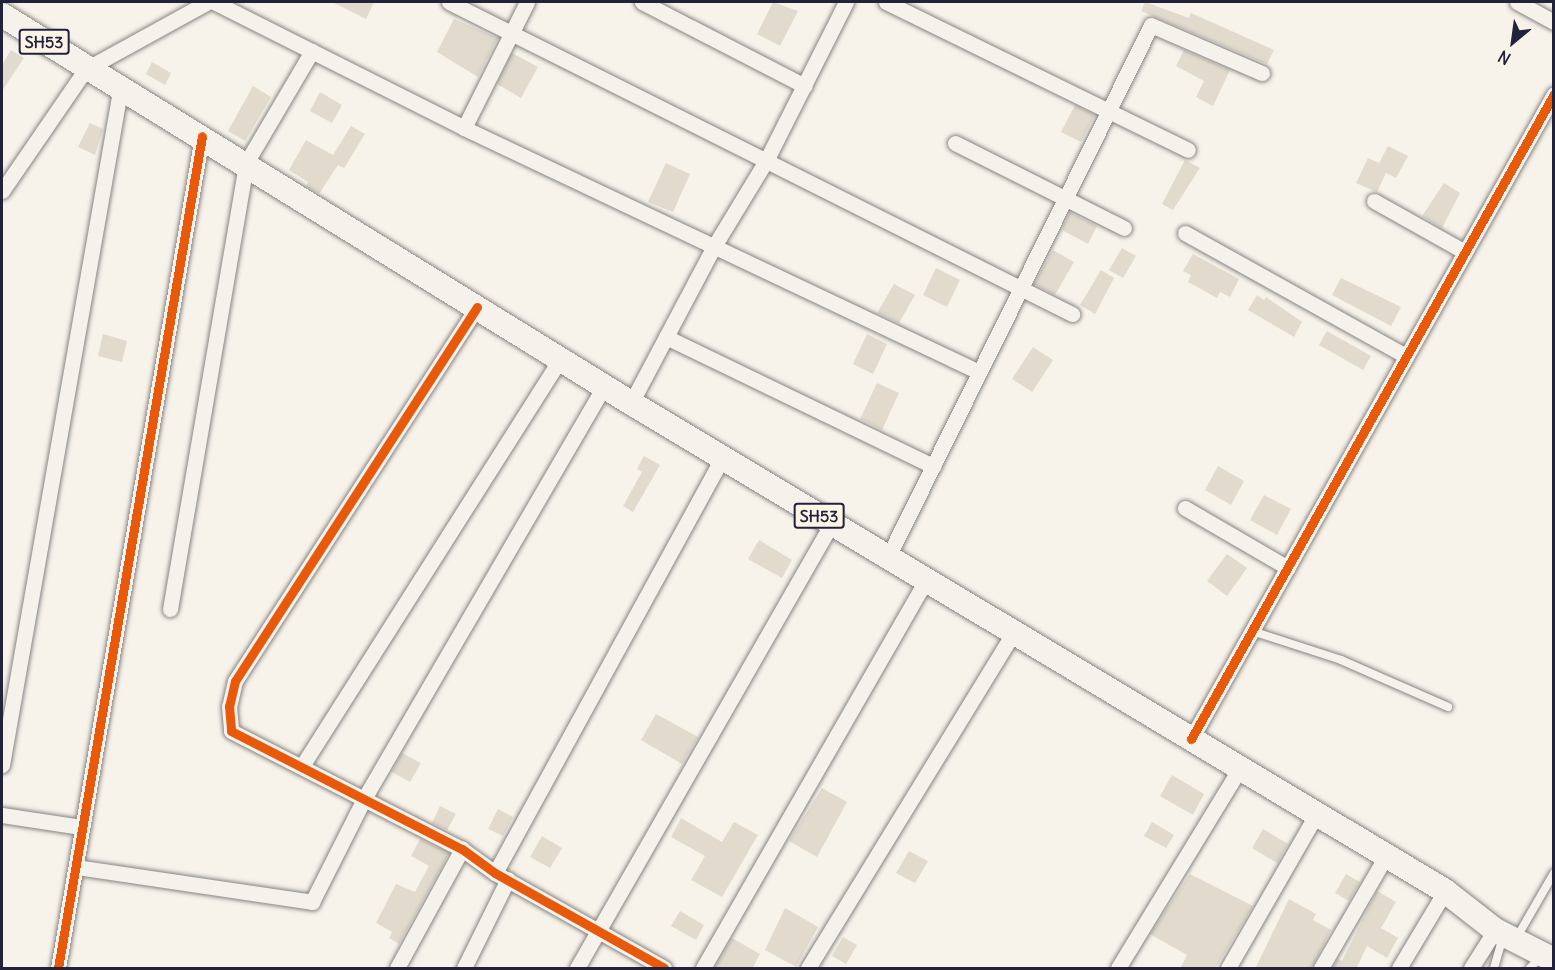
<!DOCTYPE html>
<style>
body{margin:0}
#map{position:relative;width:1555px;height:970px;overflow:hidden;background:#f7f3ea;font-family:Delius,sans-serif}
div>[style]{position:absolute}
.building>*{inset:0;background:#e2dacd}
.roads{filter:drop-shadow(0 0 2px #868485) drop-shadow(0 0 2px #868485)}
.service>*{height:8px;margin:-4px;padding:0 4px;transform-origin:4px;border-radius:4px;background:#f5f2ec}
.minor>*{height:15px;margin:-7.5px;padding:0 7.5px;transform-origin:7.5px;border-radius:7.5px;background:#f5f2ec}
.primary>*{height:24px;margin:-12px;padding:0 12px;transform-origin:12px;border-radius:12px;background:#f5f2ec}
.cycleway>*{height:9px;margin:-4.5px;padding:0 4.5px;transform-origin:4.5px;border-radius:4.5px;background:#e8590c}
span{translate:-50% -50%;white-space:nowrap;text-align:center;line-height:1.15;-webkit-text-stroke:4.5px #fcf5e5;paint-order:stroke}
.shield-label span{padding:2px 4px;background:#fcf5e5;border:2px solid;border-radius:4px;-webkit-text-stroke-width:0}
.shield-label{font-size:16px;color:#22223b;font-weight:700}
.frame{position:absolute;inset:0;border:3px solid #22223b;pointer-events:none}
.north{position:absolute;left:1483px;top:12px;width:60px;height:60px;-webkit-text-stroke:4px #fcf5e5;paint-order:stroke;rotate:209deg;font-size:16px;font-weight:700;line-height:24px;text-align:center;color:#22223b}
.north::after{content:'';display:block;margin:auto;width:21px;height:27px;background:#22223b;clip-path:polygon(50% 0,100% 100%,50% 72%,0 100%)}
</style>
<div id="map">
<div class="building">
<div style="clip-path:polygon(332px 2px,374px 2px,366px 19px)"></div>
<div style="clip-path:polygon(773px 2px,798px 11px,780px 46px,757px 34px)"></div>
<div style="clip-path:polygon(1145px 2px,1189px 18px,1191px 13px,1274px 50px,1267px 64px,1141px 11px)"></div>
<div style="clip-path:polygon(454px 19px,498px 38px,478px 77px,437px 52px)"></div>
<div style="clip-path:polygon(11px 50px,24px 58px,2px 91px,2px 65px)"></div>
<div style="clip-path:polygon(1184px 50px,1230px 70px,1213px 106px,1196px 97px,1204px 81px,1176px 66px)"></div>
<div style="clip-path:polygon(512px 53px,538px 67px,521px 98px,497px 84px)"></div>
<div style="clip-path:polygon(152px 62px,171px 73px,165px 85px,146px 74px)"></div>
<div style="clip-path:polygon(253px 86px,271px 97px,245px 141px,228px 131px)"></div>
<div style="clip-path:polygon(320px 92px,342px 105px,332px 123px,310px 111px)"></div>
<div style="clip-path:polygon(1075px 105px,1095px 115px,1081px 142px,1061px 132px)"></div>
<div style="clip-path:polygon(90px 123px,103px 129px,95px 155px,78px 147px)"></div>
<div style="clip-path:polygon(351px 126px,365px 134px,344px 168px,338px 165px,319px 194px,306px 186px,308px 182px,289px 170px,306px 140px,333px 155px)"></div>
<div style="clip-path:polygon(1388px 146px,1408px 156px,1396px 178px,1386px 173px,1377px 192px,1356px 183px,1368px 158px,1379px 163px)"></div>
<div style="clip-path:polygon(1185px 160px,1200px 168px,1173px 210px,1162px 204px)"></div>
<div style="clip-path:polygon(666px 163px,690px 174px,673px 212px,648px 202px)"></div>
<div style="clip-path:polygon(1444px 183px,1460px 193px,1442px 228px,1422px 216px)"></div>
<div style="clip-path:polygon(1069px 212px,1097px 226px,1088px 244px,1062px 230px)"></div>
<div style="clip-path:polygon(1122px 248px,1136px 256px,1123px 278px,1109px 270px)"></div>
<div style="clip-path:polygon(1053px 250px,1074px 262px,1055px 295px,1034px 284px)"></div>
<div style="clip-path:polygon(1193px 254px,1239px 279px,1230px 297px,1220px 292px,1217px 298px,1188px 282px,1191px 275px,1183px 271px)"></div>
<div style="clip-path:polygon(936px 268px,960px 280px,947px 307px,923px 295px)"></div>
<div style="clip-path:polygon(1101px 270px,1114px 278px,1095px 314px,1080px 305px)"></div>
<div style="clip-path:polygon(1341px 278px,1401px 307px,1391px 326px,1332px 295px)"></div>
<div style="clip-path:polygon(894px 284px,915px 295px,899px 323px,877px 313px)"></div>
<div style="clip-path:polygon(1257px 295px,1264px 300px,1266px 297px,1302px 322px,1294px 337px,1248px 310px)"></div>
<div style="clip-path:polygon(1327px 331px,1371px 356px,1363px 370px,1319px 345px)"></div>
<div style="clip-path:polygon(103px 334px,127px 341px,122px 362px,98px 356px)"></div>
<div style="clip-path:polygon(867px 334px,887px 344px,873px 374px,853px 364px)"></div>
<div style="clip-path:polygon(1033px 347px,1053px 360px,1032px 392px,1012px 379px)"></div>
<div style="clip-path:polygon(877px 383px,899px 393px,882px 430px,860px 419px)"></div>
<div style="clip-path:polygon(644px 456px,660px 465px,633px 512px,623px 506px,642px 472px,637px 469px)"></div>
<div style="clip-path:polygon(1218px 466px,1244px 481px,1231px 505px,1205px 490px)"></div>
<div style="clip-path:polygon(1264px 495px,1291px 509px,1277px 535px,1250px 520px)"></div>
<div style="clip-path:polygon(759px 540px,792px 560px,782px 578px,748px 559px)"></div>
<div style="clip-path:polygon(1227px 554px,1247px 568px,1227px 596px,1207px 581px)"></div>
<div style="clip-path:polygon(656px 714px,698px 737px,682px 764px,641px 740px)"></div>
<div style="clip-path:polygon(402px 753px,421px 763px,410px 782px,392px 772px)"></div>
<div style="clip-path:polygon(1172px 775px,1204px 794px,1193px 815px,1160px 796px)"></div>
<div style="clip-path:polygon(822px 788px,847px 802px,817px 857px,789px 841px)"></div>
<div style="clip-path:polygon(440px 806px,456px 814px,447px 830px,432px 823px)"></div>
<div style="clip-path:polygon(498px 809px,513px 817px,503px 836px,488px 829px)"></div>
<div style="clip-path:polygon(681px 818px,722px 842px,734px 822px,758px 835px,722px 897px,691px 880px,705px 856px,671px 837px)"></div>
<div style="clip-path:polygon(1152px 822px,1174px 835px,1166px 848px,1144px 836px)"></div>
<div style="clip-path:polygon(1263px 829px,1288px 844px,1277px 863px,1252px 848px)"></div>
<div style="clip-path:polygon(542px 836px,562px 848px,550px 868px,530px 857px)"></div>
<div style="clip-path:polygon(420px 839px,449px 853px,399px 944px,389px 938px,392px 932px,376px 923px,396px 884px,415px 892px,429px 866px,411px 856px)"></div>
<div style="clip-path:polygon(909px 851px,928px 861px,915px 883px,896px 873px)"></div>
<div style="clip-path:polygon(1190px 874px,1253px 906px,1215px 969px,1180px 969px,1187px 955px,1150px 934px)"></div>
<div style="clip-path:polygon(1346px 874px,1360px 882px,1349px 901px,1335px 893px)"></div>
<div style="clip-path:polygon(1377px 891px,1396px 902px,1381px 928px,1398px 938px,1387px 958px,1367px 946px,1356px 969px,1332px 969px,1338px 959px,1342px 961px)"></div>
<div style="clip-path:polygon(1289px 899px,1316px 914px,1313px 920px,1331px 930px,1311px 969px,1255px 969px)"></div>
<div style="clip-path:polygon(785px 908px,818px 927px,796px 967px,765px 950px)"></div>
<div style="clip-path:polygon(680px 911px,704px 925px,696px 940px,671px 926px)"></div>
<div style="clip-path:polygon(843px 937px,857px 945px,846px 964px,832px 956px)"></div>
<div style="clip-path:polygon(732px 938px,760px 954px,752px 969px,714px 969px)"></div>
</div>
<div class="roads">
<div class="service">
<div style="left:1252px;top:631px;width:94px;rotate:18deg"></div>
<div style="left:1341px;top:660px;width:117px;rotate:23.7deg"></div>
<div style="left:1517px;top:937px;width:74px;rotate:-60deg"></div>
<div style="left:1494px;top:968px;width:33px;rotate:-74deg"></div>
<div style="left:1530px;top:968px;width:16px;rotate:-47deg"></div>
</div>
<div class="minor">
<div style="left:214px;top:2px;width:280px;rotate:26.7deg"></div>
<div style="left:464px;top:128px;width:141px;rotate:-63.4deg"></div>
<div style="left:449px;top:2px;width:697px;rotate:26.6deg"></div>
<div style="left:642px;top:2px;width:183px;rotate:27.3deg"></div>
<div style="left:886px;top:2px;width:336px;rotate:26.1deg"></div>
<div style="left:1517px;top:2px;width:42px;rotate:28.4deg"></div>
<div style="left:464px;top:128px;width:570px;rotate:25.35deg"></div>
<div style="left:955px;top:143px;width:189px;rotate:26.7deg"></div>
<div style="left:2px;top:191px;width:148px;rotate:-55.5deg"></div>
<div style="left:86px;top:69px;width:139px;rotate:-28.8deg"></div>
<div style="left:1374px;top:201px;width:104px;rotate:29.3deg"></div>
<div style="left:1185px;top:233px;width:253px;rotate:29.1deg"></div>
<div style="left:477px;top:307px;width:445px;rotate:122.9deg"></div>
<div style="left:235px;top:681px;width:26px;rotate:103deg"></div>
<div style="left:229px;top:706px;width:25px;rotate:85deg"></div>
<div style="left:231px;top:731px;width:259px;rotate:27.1deg"></div>
<div style="left:462px;top:849px;width:41px;rotate:36deg"></div>
<div style="left:495px;top:873px;width:194px;rotate:29.3deg"></div>
<div style="left:666px;top:337px;width:297px;rotate:25.8deg"></div>
<div style="left:631px;top:403px;width:175px;rotate:-62.1deg"></div>
<div style="left:713px;top:248px;width:102px;rotate:-58.7deg"></div>
<div style="left:766px;top:161px;width:178px;rotate:-63.3deg"></div>
<div style="left:1185px;top:508px;width:119px;rotate:30.2deg"></div>
<div style="left:888px;top:557px;width:593px;rotate:-63.69deg"></div>
<div style="left:1151px;top:25px;width:121px;rotate:23.4deg"></div>
<div style="left:170px;top:609px;width:452px;rotate:-80.3deg"></div>
<div style="left:246px;top:163px;width:130px;rotate:-59.5deg"></div>
<div style="left:1191px;top:739px;width:740px;rotate:-60.63deg"></div>
<div style="left:2px;top:765px;width:690px;rotate:-80.07deg"></div>
<div style="left:302px;top:766px;width:482px;rotate:-57.6deg"></div>
<div style="left:2px;top:815px;width:80px;rotate:8.6deg"></div>
<div style="left:76px;top:867px;width:239px;rotate:8.4deg"></div>
<div style="left:312px;top:902px;width:118px;rotate:-63.2deg"></div>
<div style="left:365px;top:797px;width:475px;rotate:-59.8deg"></div>
<div style="left:495px;top:873px;width:473px;rotate:-61.3deg"></div>
<div style="left:58px;top:968px;width:844px;rotate:-80.18deg"></div>
<div style="left:397px;top:968px;width:136px;rotate:-61.4deg"></div>
<div style="left:464px;top:968px;width:99px;rotate:-63.7deg"></div>
<div style="left:577px;top:968px;width:513px;rotate:-60.19deg"></div>
<div style="left:703px;top:968px;width:448px;rotate:-60.1deg"></div>
<div style="left:808px;top:968px;width:394px;rotate:-58.5deg"></div>
<div style="left:1118px;top:968px;width:234px;rotate:-58.6deg"></div>
<div style="left:1228px;top:968px;width:179px;rotate:-60.1deg"></div>
<div style="left:1321px;top:968px;width:129px;rotate:-59.9deg"></div>
<div style="left:1399px;top:968px;width:90px;rotate:-59.1deg"></div>
<div style="left:1471px;top:968px;width:45px;rotate:-57.7deg"></div>
</div>
<div class="primary">
<div style="left:2px;top:15px;width:739px;rotate:31.67deg"></div>
<div style="left:631px;top:403px;width:949px;rotate:30.94deg"></div>
<div style="left:1445px;top:891px;width:63px;rotate:38deg"></div>
<div style="left:1495px;top:930px;width:66px;rotate:27deg"></div>
</div>
</div>
<div class="cycleway">
<div style="left:477px;top:307px;width:445px;rotate:122.9deg"></div>
<div style="left:235px;top:681px;width:26px;rotate:103deg"></div>
<div style="left:229px;top:706px;width:25px;rotate:85deg"></div>
<div style="left:231px;top:731px;width:259px;rotate:27.1deg"></div>
<div style="left:462px;top:849px;width:41px;rotate:36deg"></div>
<div style="left:495px;top:873px;width:194px;rotate:29.3deg"></div>
<div style="left:1191px;top:739px;width:740px;rotate:-60.63deg"></div>
<div style="left:58px;top:968px;width:844px;rotate:-80.18deg"></div>
</div>
<div class="shield-label">
<span style="left:44px;top:42px">SH53</span>
<span style="left:819px;top:516px">SH53</span>
</div>
<div class="frame"></div>
<div class="north">N</div>
</div>
